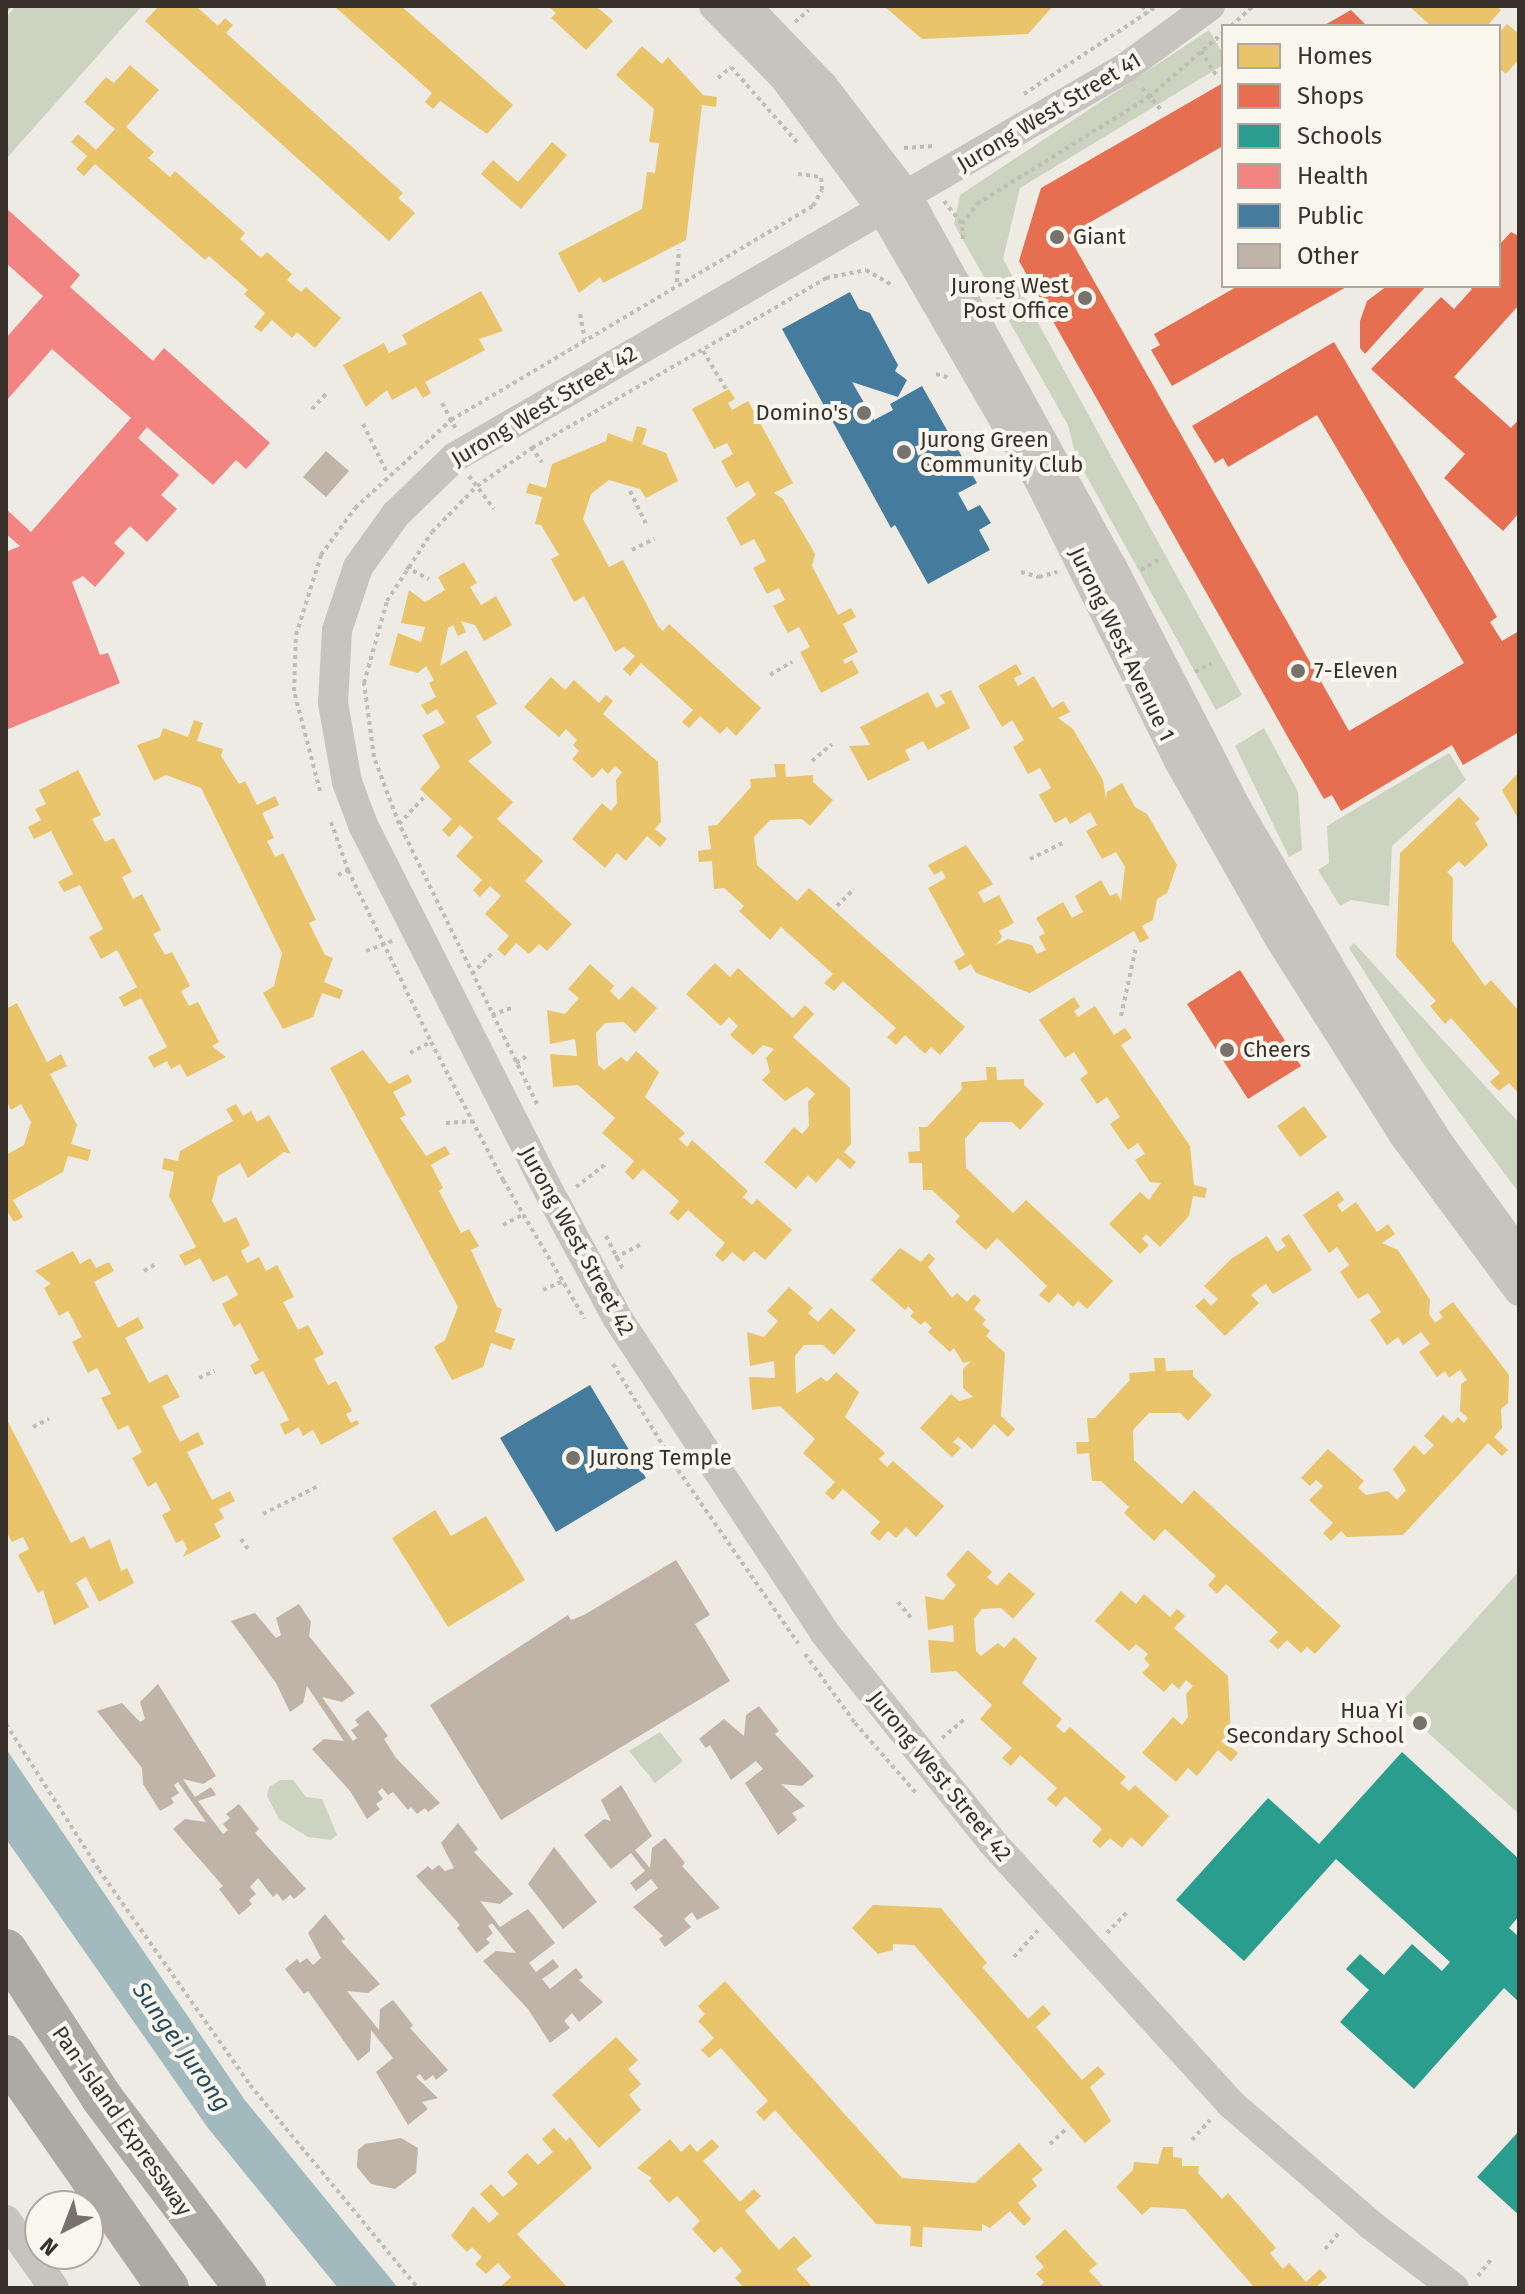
<!DOCTYPE html>
<style>
body{margin:0}
#map{position:relative;width:1525px;height:2294px;overflow:hidden;background:#eeebe4;font-family:"Fira Sans",sans-serif}
div>[style]{position:absolute}
.green>*{inset:0;background:#ccd3c0}
.water>*{inset:0;background:#a2b9bd}
.homes>*{inset:0;background:#e9c46a}
.shops>*{inset:0;background:#e76f51}
.schools>*{inset:0;background:#2a9d8f}
.health>*{inset:0;background:#f28482}
.public>*{inset:0;background:#457b9d}
.building>*{inset:0;background:#c0b3a8}
.path>*{height:4px;margin-top:-2px;transform-origin:0;background:repeating-linear-gradient(90deg,#c0bcb6 0 4px,transparent 0 8px)}
.minor>*{height:30px;margin:-15px;padding:0 15px;transform-origin:15px;border-radius:15px;background:#c7c3be}
.highway>*{height:42px;margin:-21px;padding:0 21px;transform-origin:21px;border-radius:21px;background:#adaaa3}
.dots>*{width:22px;height:22px;translate:-50% -50%;box-sizing:border-box;border:4px solid #f9f6ed;border-radius:50%}
span{translate:-50% -50%;white-space:nowrap;text-align:center;line-height:1.15;-webkit-text-stroke:8px #f9f6ed;paint-order:stroke}
.street-label{font-size:22px;color:#38312b}
.poi-label{font-size:22px;color:#38312b}
.left{translate:0 -50%;text-align:left}
.right{translate:-100% -50%;text-align:right}
.water-label{font-size:24px;color:#244b56;font-style:italic}
.frame{position:absolute;inset:0;border:8px solid #38312b;pointer-events:none}
.legend{position:absolute;left:1221px;top:24px;width:280px;height:264px;box-sizing:border-box;background:#f9f6ed;border:2px solid #aca79f;margin:0;padding:10px 14px;list-style:none;font-size:24px;color:#38312b}
.legend li{display:flex;align-items:center;gap:16px;height:40px}
.legend b{width:40px;border:2px solid #aca79f}
.north{position:absolute;left:24px;top:2190px;width:80px;height:80px;box-sizing:border-box;background:#f9f6ed;border:2px solid #aca79f;border-radius:50%;rotate:222deg;font-size:22px;font-weight:700;line-height:32px;text-align:center;color:#38312b}
.north::after{content:'';display:block;margin:auto;width:28px;height:36px;background:#78726c;clip-path:polygon(50% 0,100% 100%,50% 72%,0 100%)}
</style>
<div id="map">
<div class="green">
<div style="clip-path:polygon(16px 6px,140px 8px,6px 159px,6px 17px)"></div>
<div style="clip-path:polygon(1209px 30px,1223px 54px,1223px 65px,1020px 188px,1003px 259px,1242px 695px,1216px 710px,1076px 457px,1068px 425px,954px 224px,960px 195px)"></div>
<div style="clip-path:polygon(1264px 728px,1298px 792px,1302px 850px,1289px 857px,1235px 746px)"></div>
<div style="clip-path:polygon(1449px 753px,1466px 780px,1392px 846px,1389px 906px,1351px 900px,1340px 906px,1318px 870px,1329px 863px,1327px 826px)"></div>
<div style="clip-path:polygon(1354px 943px,1519px 1123px,1519px 1193px,1423px 1063px,1349px 948px)"></div>
<div style="clip-path:polygon(1519px 1571px,1519px 1814px,1398px 1706px)"></div>
<div style="clip-path:polygon(660px 1732px,683px 1761px,655px 1783px,629px 1751px)"></div>
<div style="clip-path:polygon(280px 1780px,293px 1780px,306px 1797px,322px 1799px,337px 1835px,331px 1840px,308px 1837px,279px 1819px,267px 1796px,269px 1787px)"></div>
</div>
<div class="water">
<div style="clip-path:polygon(6px 1749px,244px 2099px,398px 2288px,338px 2288px,208px 2128px,6px 1839px)"></div>
</div>
<div class="homes">
<div style="clip-path:polygon(159px 6px,196px 6px,218px 26px,225px 18px,233px 25px,226px 33px,403px 193px,398px 198px,415px 213px,389px 241px,145px 21px)"></div>
<div style="clip-path:polygon(334px 6px,401px 6px,513px 105px,487px 134px,440px 101px,433px 109px,425px 102px,432px 93px)"></div>
<div style="clip-path:polygon(548px 6px,596px 6px,613px 21px,586px 50px,551px 18px,556px 13px)"></div>
<div style="clip-path:polygon(884px 6px,1053px 6px,1028px 34px,922px 39px)"></div>
<div style="clip-path:polygon(1409px 6px,1496px 6px,1501px 10px,1487px 26px,1431px 26px)"></div>
<div style="clip-path:polygon(1507px 24px,1519px 34px,1519px 59px,1506px 74px,1499px 68px,1499px 33px)"></div>
<div style="clip-path:polygon(642px 46px,662px 64px,668px 57px,703px 95px,717px 97px,716px 107px,702px 105px,686px 240px,603px 283px,600px 277px,579px 293px,558px 253px,642px 209px,647px 172px,655px 173px,659px 143px,649px 142px,654px 109px,616px 75px)"></div>
<div style="clip-path:polygon(130px 65px,159px 90px,126px 127px,154px 152px,148px 158px,170px 177px,175px 171px,245px 233px,240px 239px,261px 258px,267px 252px,292px 274px,287px 280px,301px 292px,306px 287px,341px 318px,315px 348px,297px 332px,292px 338px,272px 320px,261px 332px,254px 327px,265px 313px,244px 294px,248px 290px,209px 256px,205px 260px,95px 164px,84px 176px,76px 169px,87px 156px,71px 142px,78px 134px,96px 150px,115px 129px,84px 102px,106px 77px,114px 83px)"></div>
<div style="clip-path:polygon(552px 142px,567px 155px,521px 209px,481px 174px,493px 160px,518px 182px)"></div>
<div style="clip-path:polygon(481px 291px,503px 331px,479px 339px,485px 350px,425px 382px,431px 393px,423px 398px,416px 387px,392px 400px,387px 390px,366px 407px,343px 365px,384px 343px,389px 353px,407px 344px,402px 335px)"></div>
<div style="clip-path:polygon(729px 389px,735px 399px,728px 403px,732px 410px,748px 401px,793px 483px,774px 493px,783px 499px,815px 554px,812px 566px,838px 615px,851px 608px,856px 617px,843px 624px,858px 652px,843px 660px,845px 664px,852px 660px,859px 673px,821px 693px,800px 652px,810px 647px,799px 627px,788px 633px,773px 606px,785px 600px,779px 588px,767px 594px,753px 568px,766px 561px,754px 539px,741px 546px,726px 518px,756px 495px,748px 481px,736px 488px,721px 461px,733px 454px,727px 443px,714px 449px,692px 409px)"></div>
<div style="clip-path:polygon(637px 426px,647px 429px,642px 444px,666px 453px,678px 481px,646px 498px,640px 489px,609px 480px,591px 494px,583px 519px,609px 567px,623px 560px,658px 626px,663px 631px,669px 624px,761px 708px,736px 736px,727px 727px,720px 734px,700px 716px,689px 728px,682px 722px,693px 710px,641px 663px,630px 676px,623px 669px,635px 656px,624px 647px,615px 652px,584px 596px,574px 602px,551px 559px,559px 555px,541px 525px,535px 524px,542px 497px,526px 493px,529px 483px,546px 488px,552px 464px,606px 441px,608px 433px,632px 442px)"></div>
<div style="clip-path:polygon(464px 562px,477px 583px,470px 587px,481px 605px,496px 596px,512px 625px,484px 641px,475px 625px,461px 621px,466px 632px,458px 636px,453px 625px,448px 628px,440px 666px,466px 650px,497px 704px,476px 716px,492px 743px,468px 761px,513px 802px,497px 819px,543px 861px,525px 881px,572px 924px,547px 951px,539px 944px,529px 954px,516px 943px,505px 956px,497px 949px,509px 936px,485px 914px,501px 896px,490px 886px,480px 897px,473px 890px,482px 880px,456px 856px,473px 837px,460px 825px,449px 837px,442px 830px,452px 819px,420px 789px,440px 767px,422px 735px,445px 723px,437px 709px,427px 715px,421px 705px,436px 697px,429px 683px,434px 680px,426px 666px,418px 673px,389px 665px,398px 633px,421px 642px,425px 627px,401px 623px,409px 590px,425px 602px,445px 590px,438px 577px)"></div>
<div style="clip-path:polygon(1016px 664px,1022px 674px,1014px 678px,1018px 686px,1034px 676px,1052px 708px,1063px 701px,1070px 712px,1058px 718px,1073px 729px,1103px 780px,1106px 800px,1107px 792px,1122px 783px,1135px 807px,1147px 814px,1177px 865px,1167px 893px,1157px 899px,1153px 920px,1142px 926px,1149px 938px,1140px 943px,1134px 931px,1030px 993px,976px 973px,971px 964px,959px 971px,954px 961px,965px 955px,928px 888px,946px 878px,942px 871px,934px 875px,928px 865px,966px 845px,993px 884px,978px 892px,984px 903px,999px 895px,1014px 923px,999px 931px,1002px 937px,996px 945px,1008px 939px,1032px 945px,1037px 954px,1046px 950px,1039px 937px,1045px 933px,1036px 918px,1063px 902px,1072px 918px,1083px 912px,1075px 896px,1101px 880px,1110px 896px,1117px 893px,1121px 901px,1125px 867px,1116px 852px,1102px 859px,1086px 831px,1097px 825px,1090px 812px,1070px 824px,1066px 817px,1055px 823px,1039px 795px,1051px 788px,1040px 768px,1028px 774px,1013px 747px,1024px 740px,1012px 720px,1002px 727px,978px 686px)"></div>
<div style="clip-path:polygon(551px 677px,565px 690px,574px 680px,599px 703px,606px 695px,613px 701px,603px 714px,658px 762px,661px 822px,655px 829px,667px 839px,660px 847px,647px 836px,626px 861px,617px 853px,605px 868px,572px 839px,602px 803px,611px 811px,617px 803px,616px 780px,622px 772px,615px 766px,608px 774px,602px 768px,593px 778px,572px 759px,579px 751px,573px 745px,577px 740px,566px 729px,559px 737px,524px 707px)"></div>
<div style="clip-path:polygon(951px 690px,970px 728px,928px 750px,923px 741px,905px 750px,910px 760px,868px 781px,849px 746px,870px 745px,860px 727px,928px 692px,936px 708px,945px 703px,940px 695px)"></div>
<div style="clip-path:polygon(194px 720px,203px 723px,197px 741px,223px 749px,221px 756px,239px 784px,245px 781px,257px 805px,275px 796px,279px 805px,262px 813px,274px 838px,267px 841px,275px 857px,283px 853px,316px 920px,309px 923px,325px 955px,333px 958px,324px 982px,343px 990px,340px 999px,322px 993px,313px 1017px,283px 1029px,263px 993px,274px 986px,282px 953px,201px 788px,166px 775px,154px 781px,137px 745px,160px 737px,163px 728px,188px 737px)"></div>
<div style="clip-path:polygon(774px 764px,785px 764px,786px 777px,813px 775px,813px 782px,833px 800px,810px 826px,802px 819px,770px 820px,754px 837px,757px 865px,797px 901px,809px 888px,965px 1027px,940px 1055px,931px 1047px,925px 1054px,905px 1035px,896px 1045px,887px 1037px,896px 1028px,843px 981px,834px 991px,824px 983px,833px 974px,781px 927px,770px 940px,739px 911px,744px 906px,724px 888px,714px 889px,712px 861px,699px 862px,698px 851px,711px 849px,708px 826px,717px 825px,751px 787px,750px 779px,776px 777px)"></div>
<div style="clip-path:polygon(78px 770px,101px 815px,92px 819px,105px 842px,114px 838px,132px 872px,122px 877px,133px 899px,142px 894px,161px 930px,153px 934px,165px 955px,172px 952px,190px 986px,181px 991px,189px 1006px,198px 1002px,219px 1042px,212px 1046px,226px 1057px,187px 1077px,180px 1064px,171px 1069px,167px 1061px,154px 1068px,148px 1057px,167px 1047px,141px 998px,124px 1007px,119px 997px,137px 987px,117px 950px,101px 959px,89px 937px,103px 929px,80px 885px,64px 892px,58px 882px,73px 874px,51px 831px,34px 839px,28px 827px,41px 820px,35px 809px,46px 804px,39px 790px)"></div>
<div style="clip-path:polygon(1519px 772px,1519px 820px,1502px 790px)"></div>
<div style="clip-path:polygon(1459px 797px,1480px 819px,1475px 823px,1488px 845px,1465px 867px,1459px 861px,1447px 872px,1453px 878px,1452px 940px,1485px 986px,1491px 980px,1519px 1011px,1519px 1094px,1509px 1083px,1499px 1091px,1490px 1082px,1500px 1073px,1451px 1018px,1445px 1024px,1430px 1006px,1436px 1001px,1396px 956px,1400px 853px)"></div>
<div style="clip-path:polygon(715px 963px,730px 977px,738px 968px,793px 1018px,805px 1005px,814px 1014px,793px 1037px,850px 1088px,851px 1144px,844px 1152px,856px 1162px,850px 1169px,838px 1158px,816px 1183px,808px 1175px,796px 1189px,764px 1162px,794px 1127px,802px 1134px,809px 1126px,808px 1102px,815px 1094px,807px 1087px,785px 1101px,762px 1080px,770px 1072px,766px 1058px,774px 1049px,763px 1045px,753px 1055px,730px 1035px,738px 1026px,729px 1017px,721px 1026px,686px 994px)"></div>
<div style="clip-path:polygon(590px 964px,614px 986px,610px 991px,619px 1000px,632px 986px,657px 1008px,635px 1033px,624px 1022px,605px 1023px,596px 1033px,598px 1065px,604px 1070px,621px 1057px,627px 1062px,636px 1051px,659px 1072px,645px 1097px,685px 1133px,679px 1139px,687px 1147px,692px 1140px,748px 1191px,743px 1197px,752px 1205px,757px 1199px,792px 1230px,765px 1260px,754px 1251px,744px 1262px,732px 1252px,723px 1262px,715px 1255px,725px 1243px,688px 1210px,678px 1221px,669px 1213px,679px 1201px,643px 1169px,633px 1180px,625px 1172px,634px 1161px,602px 1133px,615px 1118px,578px 1085px,553px 1087px,550px 1054px,577px 1056px,575px 1039px,550px 1044px,547px 1010px,565px 1014px,579px 998px,568px 989px)"></div>
<div style="clip-path:polygon(1074px 997px,1080px 1007px,1074px 1011px,1078px 1017px,1095px 1006px,1114px 1035px,1125px 1028px,1132px 1038px,1121px 1045px,1190px 1146px,1194px 1185px,1207px 1188px,1205px 1198px,1193px 1196px,1189px 1216px,1160px 1247px,1146px 1234px,1142px 1239px,1149px 1245px,1140px 1254px,1109px 1224px,1140px 1192px,1149px 1200px,1161px 1183px,1150px 1182px,1135px 1160px,1145px 1154px,1138px 1143px,1128px 1150px,1110px 1124px,1120px 1117px,1107px 1097px,1097px 1104px,1080px 1079px,1088px 1073px,1074px 1052px,1065px 1058px,1039px 1020px)"></div>
<div style="clip-path:polygon(17px 1003px,47px 1062px,61px 1054px,67px 1066px,50px 1074px,77px 1125px,71px 1144px,91px 1150px,88px 1161px,68px 1156px,63px 1172px,13px 1200px,23px 1217px,14px 1222px,6px 1209px,6px 1155px,24px 1145px,31px 1122px,21px 1104px,11px 1110px,6px 1100px,6px 1009px)"></div>
<div style="clip-path:polygon(363px 1050px,389px 1084px,408px 1074px,412px 1082px,393px 1092px,406px 1115px,400px 1118px,426px 1156px,445px 1146px,450px 1154px,431px 1165px,443px 1188px,439px 1191px,461px 1233px,469px 1229px,479px 1246px,471px 1250px,497px 1307px,502px 1309px,495px 1332px,515px 1339px,511px 1350px,491px 1343px,483px 1367px,452px 1380px,434px 1347px,445px 1340px,458px 1307px,330px 1068px)"></div>
<div style="clip-path:polygon(986px 1067px,996px 1067px,997px 1080px,1024px 1079px,1024px 1085px,1044px 1104px,1020px 1130px,1012px 1122px,980px 1122px,965px 1139px,966px 1168px,1013px 1213px,1026px 1200px,1113px 1281px,1087px 1309px,1078px 1301px,1073px 1307px,1058px 1293px,1049px 1303px,1039px 1295px,1047px 1286px,997px 1238px,986px 1250px,955px 1222px,960px 1216px,932px 1190px,923px 1190px,922px 1163px,909px 1163px,908px 1152px,920px 1151px,919px 1127px,927px 1127px,962px 1089px,961px 1082px,987px 1080px)"></div>
<div style="clip-path:polygon(236px 1104px,243px 1116px,251px 1111px,257px 1122px,269px 1115px,291px 1154px,284px 1152px,248px 1178px,240px 1163px,218px 1176px,212px 1201px,224px 1223px,236px 1217px,250px 1245px,241px 1251px,247px 1263px,259px 1257px,266px 1271px,277px 1265px,294px 1297px,283px 1302px,298px 1330px,308px 1325px,324px 1354px,314px 1359px,328px 1385px,336px 1381px,352px 1411px,346px 1414px,351px 1423px,357px 1420px,359px 1424px,321px 1445px,313px 1430px,303px 1436px,299px 1427px,285px 1435px,280px 1424px,289px 1420px,263px 1371px,255px 1375px,250px 1365px,259px 1360px,240px 1323px,234px 1327px,222px 1304px,238px 1295px,227px 1275px,213px 1282px,200px 1258px,185px 1266px,179px 1255px,196px 1247px,169px 1196px,174px 1172px,162px 1169px,164px 1158px,178px 1161px,180px 1151px,233px 1121px,226px 1109px)"></div>
<div style="clip-path:polygon(1304px 1106px,1327px 1137px,1300px 1157px,1277px 1126px)"></div>
<div style="clip-path:polygon(1338px 1191px,1344px 1200px,1337px 1205px,1342px 1212px,1356px 1202px,1377px 1232px,1388px 1224px,1395px 1234px,1382px 1243px,1398px 1250px,1430px 1300px,1429px 1314px,1435px 1323px,1443px 1317px,1439px 1312px,1453px 1302px,1509px 1375px,1508px 1403px,1501px 1409px,1502px 1428px,1494px 1437px,1508px 1450px,1502px 1456px,1488px 1443px,1403px 1535px,1347px 1537px,1341px 1531px,1331px 1541px,1323px 1533px,1333px 1523px,1309px 1500px,1323px 1486px,1316px 1480px,1310px 1486px,1301px 1478px,1328px 1449px,1364px 1481px,1358px 1488px,1366px 1495px,1388px 1491px,1397px 1500px,1406px 1490px,1393px 1469px,1414px 1445px,1424px 1455px,1434px 1445px,1424px 1436px,1443px 1415px,1452px 1423px,1458px 1417px,1464px 1423px,1468px 1418px,1460px 1411px,1461px 1384px,1467px 1380px,1460px 1370px,1449px 1378px,1445px 1371px,1437px 1377px,1419px 1352px,1430px 1344px,1421px 1332px,1403px 1345px,1398px 1337px,1387px 1345px,1370px 1320px,1381px 1312px,1368px 1293px,1358px 1299px,1340px 1272px,1349px 1265px,1337px 1247px,1329px 1253px,1303px 1215px)"></div>
<div style="clip-path:polygon(1289px 1234px,1312px 1270px,1273px 1294px,1266px 1284px,1258px 1289px,1251px 1295px,1259px 1303px,1225px 1336px,1195px 1306px,1204px 1298px,1211px 1306px,1218px 1299px,1204px 1286px,1231px 1259px,1267px 1236px,1277px 1252px,1286px 1246px,1281px 1239px)"></div>
<div style="clip-path:polygon(900px 1248px,921px 1262px,929px 1253px,935px 1259px,928px 1267px,952px 1298px,957px 1293px,967px 1302px,974px 1294px,981px 1300px,974px 1309px,986px 1320px,982px 1324px,990px 1331px,986px 1336px,1005px 1353px,1001px 1416px,1015px 1429px,1008px 1437px,994px 1424px,972px 1449px,958px 1437px,953px 1442px,961px 1448px,952px 1457px,920px 1428px,951px 1394px,959px 1401px,973px 1397px,963px 1388px,963px 1369px,971px 1361px,963px 1363px,954px 1348px,950px 1352px,928px 1332px,932px 1328px,925px 1321px,921px 1325px,910px 1316px,914px 1312px,908px 1306px,905px 1310px,871px 1280px)"></div>
<div style="clip-path:polygon(73px 1251px,80px 1264px,90px 1258px,96px 1268px,109px 1262px,114px 1271px,94px 1282px,118px 1328px,138px 1317px,144px 1328px,125px 1338px,149px 1383px,167px 1374px,180px 1397px,162px 1406px,180px 1442px,198px 1432px,204px 1444px,187px 1452px,212px 1500px,230px 1491px,235px 1501px,219px 1509px,224px 1518px,214px 1524px,221px 1537px,183px 1557px,187px 1549px,183px 1540px,176px 1543px,162px 1515px,171px 1510px,156px 1482px,148px 1487px,132px 1458px,142px 1452px,128px 1425px,118px 1430px,101px 1398px,111px 1394px,97px 1368px,88px 1373px,72px 1342px,82px 1337px,68px 1311px,59px 1316px,44px 1288px,51px 1284px,35px 1271px)"></div>
<div style="clip-path:polygon(789px 1287px,813px 1308px,808px 1313px,818px 1322px,831px 1308px,856px 1330px,834px 1355px,823px 1345px,804px 1345px,795px 1356px,796px 1394px,821px 1377px,827px 1382px,836px 1372px,859px 1392px,845px 1417px,885px 1453px,879px 1459px,887px 1467px,893px 1461px,944px 1506px,916px 1537px,906px 1527px,896px 1538px,888px 1531px,879px 1541px,870px 1533px,880px 1522px,843px 1489px,833px 1500px,825px 1493px,835px 1482px,803px 1453px,815px 1439px,780px 1406px,752px 1410px,749px 1377px,775px 1378px,774px 1361px,750px 1366px,747px 1332px,764px 1337px,778px 1321px,767px 1311px)"></div>
<div style="clip-path:polygon(1154px 1358px,1165px 1358px,1166px 1371px,1193px 1370px,1193px 1376px,1212px 1395px,1188px 1421px,1180px 1413px,1149px 1413px,1133px 1430px,1134px 1460px,1182px 1504px,1194px 1490px,1341px 1626px,1315px 1654px,1307px 1647px,1301px 1653px,1287px 1640px,1278px 1649px,1269px 1641px,1278px 1632px,1226px 1584px,1217px 1594px,1208px 1585px,1216px 1576px,1165px 1529px,1154px 1541px,1124px 1513px,1129px 1507px,1101px 1481px,1092px 1481px,1089px 1453px,1077px 1454px,1076px 1442px,1089px 1442px,1087px 1418px,1095px 1418px,1130px 1380px,1129px 1373px,1155px 1371px)"></div>
<div style="clip-path:polygon(6px 1418px,71px 1543px,84px 1536px,90px 1549px,110px 1539px,121px 1571px,127px 1568px,134px 1583px,99px 1602px,86px 1577px,76px 1583px,89px 1607px,54px 1625px,43px 1590px,38px 1593px,18px 1555px,29px 1549px,23px 1537px,12px 1542px,6px 1531px)"></div>
<div style="clip-path:polygon(435px 1510px,451px 1536px,486px 1516px,525px 1580px,448px 1627px,392px 1538px)"></div>
<div style="clip-path:polygon(968px 1550px,992px 1572px,987px 1577px,997px 1586px,1009px 1572px,1035px 1594px,1013px 1619px,1001px 1608px,982px 1609px,974px 1619px,976px 1651px,981px 1656px,998px 1643px,1004px 1648px,1014px 1637px,1037px 1658px,1022px 1683px,1062px 1719px,1056px 1726px,1064px 1733px,1070px 1727px,1126px 1777px,1120px 1783px,1129px 1791px,1135px 1785px,1169px 1816px,1142px 1847px,1131px 1837px,1122px 1848px,1110px 1838px,1100px 1848px,1092px 1841px,1102px 1829px,1065px 1796px,1056px 1807px,1047px 1799px,1057px 1788px,1020px 1755px,1011px 1766px,1002px 1758px,1012px 1748px,980px 1719px,992px 1705px,956px 1671px,931px 1673px,928px 1640px,954px 1642px,953px 1625px,928px 1630px,925px 1596px,943px 1600px,956px 1585px,946px 1575px)"></div>
<div style="clip-path:polygon(1121px 1591px,1136px 1604px,1144px 1594px,1170px 1617px,1177px 1609px,1185px 1616px,1174px 1628px,1228px 1676px,1231px 1736px,1226px 1743px,1238px 1753px,1231px 1762px,1218px 1750px,1197px 1776px,1188px 1768px,1176px 1782px,1142px 1753px,1173px 1717px,1182px 1725px,1188px 1717px,1186px 1694px,1193px 1686px,1186px 1680px,1179px 1689px,1172px 1683px,1164px 1692px,1142px 1673px,1150px 1665px,1144px 1659px,1148px 1654px,1136px 1644px,1129px 1651px,1095px 1621px)"></div>
<div style="clip-path:polygon(873px 1905px,941px 1908px,987px 1963px,982px 1967px,1028px 2019px,1043px 2005px,1051px 2014px,1036px 2027px,1082px 2080px,1098px 2066px,1105px 2074px,1090px 2087px,1111px 2121px,1085px 2143px,914px 1945px,893px 1944px,893px 1950px,878px 1954px,852px 1928px)"></div>
<div style="clip-path:polygon(725px 1981px,902px 2178px,975px 2183px,1019px 2143px,1043px 2170px,1032px 2179px,1037px 2186px,1018px 2203px,1031px 2219px,1024px 2226px,1010px 2211px,990px 2228px,982px 2224px,982px 2231px,923px 2227px,922px 2247px,910px 2246px,911px 2226px,876px 2224px,775px 2110px,764px 2121px,756px 2112px,768px 2101px,721px 2048px,709px 2058px,701px 2050px,714px 2038px,698px 2021px,705px 2014px,698px 2006px)"></div>
<div style="clip-path:polygon(616px 2037px,638px 2060px,628px 2069px,641px 2084px,629px 2095px,641px 2110px,599px 2148px,552px 2095px)"></div>
<div style="clip-path:polygon(554px 2128px,566px 2141px,570px 2137px,592px 2168px,517px 2234px,568px 2288px,499px 2288px,511px 2277px,498px 2263px,486px 2274px,475px 2264px,482px 2257px,472px 2247px,467px 2252px,451px 2236px,473px 2206px,489px 2223px,499px 2214px,480px 2194px,491px 2184px,503px 2197px,518px 2184px,507px 2172px,527px 2153px,538px 2165px,553px 2152px,542px 2139px)"></div>
<div style="clip-path:polygon(670px 2139px,681px 2152px,690px 2144px,697px 2152px,712px 2139px,719px 2147px,703px 2161px,740px 2202px,754px 2189px,761px 2196px,745px 2211px,779px 2250px,794px 2236px,812px 2256px,796px 2269px,813px 2288px,744px 2288px,735px 2278px,742px 2271px,721px 2247px,714px 2253px,692px 2229px,700px 2221px,677px 2196px,669px 2203px,649px 2181px,652px 2178px,637px 2168px)"></div>
<div style="clip-path:polygon(1163px 2147px,1173px 2147px,1173px 2157px,1182px 2158px,1182px 2166px,1199px 2166px,1198px 2173px,1222px 2199px,1228px 2193px,1276px 2248px,1270px 2253px,1283px 2269px,1289px 2263px,1306px 2282px,1320px 2269px,1327px 2277px,1315px 2288px,1255px 2288px,1185px 2209px,1151px 2207px,1142px 2215px,1116px 2187px,1133px 2170px,1134px 2162px,1158px 2164px)"></div>
<div style="clip-path:polygon(1065px 2229px,1097px 2264px,1089px 2271px,1105px 2288px,1039px 2288px,1044px 2282px,1036px 2274px,1044px 2267px,1035px 2257px)"></div>
</div>
<div class="shops">
<div style="clip-path:polygon(1351px 10px,1367px 26px,1323px 26px)"></div>
<div style="clip-path:polygon(1223px 83px,1223px 146px,1068px 235px,1349px 731px,1464px 663px,1317px 415px,1228px 467px,1223px 458px,1215px 463px,1192px 426px,1334px 342px,1497px 617px,1490px 622px,1502px 641px,1519px 631px,1519px 732px,1463px 765px,1452px 745px,1341px 811px,1332px 795px,1324px 799px,1290px 741px,1019px 261px,1041px 188px)"></div>
<div style="clip-path:polygon(1511px 232px,1519px 236px,1519px 305px,1454px 377px,1511px 428px,1519px 419px,1519px 513px,1503px 531px,1444px 478px,1465px 454px,1371px 369px,1441px 297px,1454px 309px,1472px 289px,1469px 286px,1499px 286px,1499px 245px)"></div>
<div style="clip-path:polygon(1238px 286px,1348px 286px,1172px 386px,1151px 350px,1160px 345px,1154px 334px)"></div>
<div style="clip-path:polygon(1387px 286px,1426px 286px,1365px 354px,1360px 348px,1360px 321px,1367px 301px)"></div>
<div style="clip-path:polygon(1240px 970px,1301px 1066px,1248px 1099px,1187px 1004px)"></div>
</div>
<div class="schools">
<div style="clip-path:polygon(1402px 1752px,1519px 1859px,1519px 1916px,1509px 1928px,1519px 1937px,1519px 2002px,1504px 1988px,1414px 2089px,1340px 2022px,1369px 1990px,1346px 1969px,1360px 1954px,1384px 1975px,1412px 1944px,1442px 1971px,1450px 1962px,1336px 1859px,1244px 1961px,1176px 1900px,1268px 1798px,1319px 1844px)"></div>
<div style="clip-path:polygon(1519px 2131px,1519px 2215px,1477px 2177px)"></div>
</div>
<div class="health">
<div style="clip-path:polygon(6px 208px,80px 275px,70px 287px,153px 361px,164px 348px,270px 443px,246px 469px,236px 460px,213px 485px,147px 427px,138px 438px,179px 475px,161px 495px,177px 509px,147px 542px,130px 526px,114px 543px,125px 553px,95px 587px,83px 576px,72px 582px,100px 655px,108px 653px,120px 683px,6px 730px,6px 552px,20px 546px,6px 534px,6px 509px,31px 532px,131px 418px,52px 349px,6px 401px,6px 338px,43px 296px,6px 263px)"></div>
</div>
<div class="public">
<div style="clip-path:polygon(850px 292px,859px 309px,870px 313px,898px 365px,895px 371px,907px 380px,898px 397px,852px 382px,874px 420px,893px 410px,890px 404px,922px 386px,977px 483px,958px 493px,968px 511px,980px 505px,991px 523px,979px 530px,990px 550px,928px 584px,895px 525px,891px 528px,782px 329px)"></div>
<div style="clip-path:polygon(590px 1385px,646px 1478px,556px 1532px,500px 1438px)"></div>
</div>
<div class="building">
<div style="clip-path:polygon(326px 451px,349px 471px,326px 497px,303px 477px)"></div>
<div style="clip-path:polygon(676px 1560px,710px 1615px,695px 1624px,730px 1681px,501px 1820px,430px 1705px,568px 1615px,571px 1620px,584px 1615px)"></div>
<div style="clip-path:polygon(299px 1604px,311px 1622px,309px 1636px,355px 1693px,342px 1702px,322px 1697px,353px 1741px,357px 1738px,351px 1730px,359px 1725px,355px 1720px,368px 1710px,388px 1736px,384px 1739px,396px 1758px,440px 1803px,428px 1812px,425px 1808px,417px 1814px,411px 1807px,408px 1810px,393px 1792px,388px 1795px,382px 1788px,378px 1792px,383px 1799px,376px 1804px,380px 1809px,367px 1819px,350px 1791px,312px 1749px,324px 1739px,344px 1741px,307px 1686px,303px 1703px,290px 1712px,276px 1683px,231px 1621px,255px 1613px,276px 1638px,281px 1635px,276px 1618px)"></div>
<div style="clip-path:polygon(158px 1684px,216px 1776px,203px 1784px,183px 1779px,195px 1797px,211px 1787px,216px 1795px,198px 1801px,223px 1834px,228px 1830px,223px 1824px,230px 1818px,226px 1814px,239px 1804px,259px 1829px,255px 1833px,306px 1889px,294px 1899px,290px 1895px,283px 1901px,277px 1893px,273px 1897px,258px 1878px,250px 1887px,256px 1894px,249px 1900px,252px 1904px,239px 1915px,219px 1889px,223px 1886px,173px 1829px,185px 1819px,206px 1822px,178px 1782px,174px 1785px,179px 1793px,171px 1798px,174px 1803px,160px 1811px,143px 1784px,142px 1768px,97px 1711px,122px 1703px,140px 1722px,145px 1719px,140px 1702px)"></div>
<div style="clip-path:polygon(759px 1706px,779px 1731px,775px 1734px,814px 1776px,802px 1786px,781px 1784px,805px 1806px,792px 1813px,797px 1820px,778px 1835px,745px 1783px,763px 1769px,756px 1761px,731px 1780px,710px 1745px,706px 1748px,699px 1739px,724px 1719px,744px 1736px,746px 1715px)"></div>
<div style="clip-path:polygon(621px 1785px,652px 1836px,635px 1850px,650px 1868px,652px 1848px,665px 1838px,685px 1863px,682px 1866px,720px 1908px,697px 1920px,692px 1912px,684px 1919px,691px 1927px,665px 1947px,659px 1939px,663px 1936px,633px 1907px,658px 1888px,651px 1879px,636px 1891px,630px 1883px,645px 1871px,631px 1853px,611px 1869px,584px 1835px,604px 1819px,611px 1821px,601px 1800px)"></div>
<div style="clip-path:polygon(458px 1823px,478px 1849px,474px 1852px,513px 1894px,500px 1904px,480px 1901px,500px 1927px,528px 1909px,555px 1943px,529px 1963px,536px 1972px,553px 1959px,559px 1967px,542px 1979px,550px 1989px,576px 1968px,583px 1977px,579px 1980px,603px 2002px,579px 2022px,572px 2013px,564px 2021px,570px 2028px,550px 2043px,528px 2009px,483px 1961px,496px 1951px,516px 1953px,492px 1923px,488px 1926px,493px 1933px,486px 1939px,490px 1943px,477px 1953px,457px 1928px,460px 1925px,416px 1876px,428px 1866px,432px 1870px,439px 1865px,445px 1871px,454px 1868px,441px 1843px)"></div>
<div style="clip-path:polygon(554px 1847px,597px 1902px,563px 1929px,528px 1884px)"></div>
<div style="clip-path:polygon(325px 1914px,345px 1939px,341px 1941px,380px 1984px,368px 1993px,347px 1991px,379px 2030px,380px 2009px,393px 2000px,413px 2025px,410px 2028px,448px 2070px,436px 2080px,433px 2075px,425px 2081px,420px 2074px,416px 2077px,438px 2098px,422px 2102px,428px 2109px,408px 2125px,376px 2072px,393px 2058px,371px 2030px,370px 2051px,358px 2061px,308px 1991px,304px 1994px,285px 1969px,297px 1959px,300px 1963px,307px 1958px,313px 1965px,321px 1958px,308px 1933px)"></div>
<div style="clip-path:polygon(401px 2138px,418px 2148px,416px 2173px,395px 2189px,371px 2184px,357px 2167px,358px 2150px,365px 2144px)"></div>
</div>
<div class="path">
<div style="left:1142px;top:6px;width:10px;rotate:53deg"></div>
<div style="left:6px;top:10px;width:6px;rotate:-45deg"></div>
<div style="left:795px;top:22px;width:18px;rotate:-41deg"></div>
<div style="left:1231px;top:26px;width:30px;rotate:-42deg"></div>
<div style="left:1201px;top:51px;width:28px;rotate:58deg"></div>
<div style="left:718px;top:78px;width:17px;rotate:-40deg"></div>
<div style="left:731px;top:67px;width:100px;rotate:48.7deg"></div>
<div style="left:1142px;top:88px;width:28px;rotate:49deg"></div>
<div style="left:1024px;top:94px;width:159px;rotate:-33.5deg"></div>
<div style="left:904px;top:148px;width:30px;rotate:-4deg"></div>
<div style="left:798px;top:174px;width:24px;rotate:7deg"></div>
<div style="left:944px;top:201px;width:29px;rotate:52deg"></div>
<div style="left:963px;top:239px;width:15px;rotate:-94deg"></div>
<div style="left:962px;top:224px;width:25px;rotate:-53deg"></div>
<div style="left:977px;top:204px;width:203px;rotate:-31.9deg"></div>
<div style="left:1149px;top:97px;width:98px;rotate:-40.9deg"></div>
<div style="left:677px;top:282px;width:33px;rotate:-87deg"></div>
<div style="left:580px;top:314px;width:25px;rotate:79deg"></div>
<div style="left:703px;top:351px;width:44px;rotate:58.8deg"></div>
<div style="left:936px;top:374px;width:15px;rotate:16deg"></div>
<div style="left:442px;top:403px;width:30px;rotate:62deg"></div>
<div style="left:312px;top:409px;width:23px;rotate:-47deg"></div>
<div style="left:363px;top:424px;width:55px;rotate:63.9deg"></div>
<div style="left:531px;top:447px;width:19px;rotate:54deg"></div>
<div style="left:469px;top:476px;width:41px;rotate:52.9deg"></div>
<div style="left:630px;top:491px;width:37px;rotate:64deg"></div>
<div style="left:632px;top:550px;width:25px;rotate:-27deg"></div>
<div style="left:406px;top:567px;width:26px;rotate:28deg"></div>
<div style="left:1141px;top:570px;width:21px;rotate:-31deg"></div>
<div style="left:1021px;top:572px;width:19px;rotate:16deg"></div>
<div style="left:1039px;top:577px;width:19px;rotate:-16deg"></div>
<div style="left:1195px;top:672px;width:18px;rotate:-27deg"></div>
<div style="left:770px;top:675px;width:26px;rotate:-31deg"></div>
<div style="left:812px;top:761px;width:26px;rotate:-40deg"></div>
<div style="left:320px;top:791px;width:103px;rotate:-104.6deg"></div>
<div style="left:294px;top:691px;width:56px;rotate:-88deg"></div>
<div style="left:296px;top:635px;width:84px;rotate:-72.6deg"></div>
<div style="left:321px;top:555px;width:58px;rotate:-54.1deg"></div>
<div style="left:355px;top:508px;width:130px;rotate:-42.5deg"></div>
<div style="left:451px;top:420px;width:421px;rotate:-30.6deg"></div>
<div style="left:813px;top:206px;width:18px;rotate:-61deg"></div>
<div style="left:822px;top:190px;width:16px;rotate:-94deg"></div>
<div style="left:331px;top:822px;width:51px;rotate:70.5deg"></div>
<div style="left:348px;top:870px;width:191px;rotate:64.2deg"></div>
<div style="left:431px;top:1042px;width:156px;rotate:62.4deg"></div>
<div style="left:503px;top:1180px;width:161px;rotate:59.5deg"></div>
<div style="left:399px;top:824px;width:37px;rotate:-47deg"></div>
<div style="left:1030px;top:859px;width:39px;rotate:-26deg"></div>
<div style="left:338px;top:875px;width:10px;rotate:-24deg"></div>
<div style="left:837px;top:906px;width:24px;rotate:-45deg"></div>
<div style="left:366px;top:951px;width:30px;rotate:-21deg"></div>
<div style="left:472px;top:974px;width:28px;rotate:-46deg"></div>
<div style="left:492px;top:1015px;width:23px;rotate:-20deg"></div>
<div style="left:1121px;top:1016px;width:71px;rotate:-77.7deg"></div>
<div style="left:410px;top:1053px;width:24px;rotate:-28deg"></div>
<div style="left:516px;top:1063px;width:15px;rotate:-32deg"></div>
<div style="left:537px;top:1104px;width:312px;rotate:-116.2deg"></div>
<div style="left:399px;top:824px;width:72px;rotate:-110.5deg"></div>
<div style="left:374px;top:757px;width:75px;rotate:-97.7deg"></div>
<div style="left:364px;top:683px;width:85px;rotate:-74.3deg"></div>
<div style="left:387px;top:601px;width:82px;rotate:-56.9deg"></div>
<div style="left:432px;top:532px;width:64px;rotate:-45.6deg"></div>
<div style="left:477px;top:486px;width:67px;rotate:-34.6deg"></div>
<div style="left:532px;top:448px;width:340px;rotate:-30deg"></div>
<div style="left:826px;top:278px;width:41px;rotate:-11.3deg"></div>
<div style="left:866px;top:270px;width:32px;rotate:30deg"></div>
<div style="left:446px;top:1123px;width:26px;rotate:-4deg"></div>
<div style="left:576px;top:1187px;width:37px;rotate:-38deg"></div>
<div style="left:503px;top:1225px;width:21px;rotate:-28deg"></div>
<div style="left:606px;top:1236px;width:39px;rotate:63deg"></div>
<div style="left:615px;top:1258px;width:32px;rotate:-28deg"></div>
<div style="left:144px;top:1271px;width:16px;rotate:-30deg"></div>
<div style="left:543px;top:1290px;width:22px;rotate:-24deg"></div>
<div style="left:613px;top:1364px;width:124px;rotate:58.5deg"></div>
<div style="left:678px;top:1470px;width:211px;rotate:55.3deg"></div>
<div style="left:199px;top:1378px;width:17px;rotate:-25deg"></div>
<div style="left:33px;top:1427px;width:18px;rotate:-27deg"></div>
<div style="left:263px;top:1514px;width:64px;rotate:-27deg"></div>
<div style="left:241px;top:1539px;width:12px;rotate:55deg"></div>
<div style="left:898px;top:1602px;width:22px;rotate:51deg"></div>
<div style="left:805px;top:1654px;width:85px;rotate:54.1deg"></div>
<div style="left:855px;top:1723px;width:94px;rotate:48.9deg"></div>
<div style="left:6px;top:1724px;width:173px;rotate:57.5deg"></div>
<div style="left:99px;top:1870px;width:263px;rotate:54.9deg"></div>
<div style="left:250px;top:2085px;width:264px;rotate:50.4deg"></div>
<div style="left:942px;top:1738px;width:30px;rotate:-40deg"></div>
<div style="left:1107px;top:1933px;width:32px;rotate:-46deg"></div>
<div style="left:1014px;top:1957px;width:36px;rotate:-48deg"></div>
<div style="left:1192px;top:2140px;width:27px;rotate:-48deg"></div>
<div style="left:1050px;top:2144px;width:21px;rotate:-43deg"></div>
<div style="left:1325px;top:2249px;width:21px;rotate:-49deg"></div>
<div style="left:1478px;top:2276px;width:23px;rotate:-52deg"></div>
</div>
<div class="minor">
<div style="left:714px;top:6px;width:100px;rotate:45.4deg"></div>
<div style="left:784px;top:77px;width:167px;rotate:53.5deg"></div>
<div style="left:883px;top:211px;width:311px;rotate:59.9deg"></div>
<div style="left:1039px;top:480px;width:314px;rotate:63.5deg"></div>
<div style="left:1179px;top:761px;width:201px;rotate:60.5deg"></div>
<div style="left:1278px;top:936px;width:234px;rotate:57.7deg"></div>
<div style="left:1403px;top:1134px;width:195px;rotate:53.5deg"></div>
<div style="left:746px;top:6px;width:111px;rotate:46.1deg"></div>
<div style="left:823px;top:86px;width:138px;rotate:52.6deg"></div>
<div style="left:907px;top:196px;width:422px;rotate:61.1deg"></div>
<div style="left:1111px;top:565px;width:275px;rotate:62.7deg"></div>
<div style="left:1237px;top:809px;width:253px;rotate:59.6deg"></div>
<div style="left:1365px;top:1027px;width:136px;rotate:57.6deg"></div>
<div style="left:1438px;top:1142px;width:138px;rotate:54.1deg"></div>
<div style="left:1210px;top:6px;width:105px;rotate:143.9deg"></div>
<div style="left:1125px;top:68px;width:775px;rotate:149.86deg"></div>
<div style="left:455px;top:457px;width:82px;rotate:136deg"></div>
<div style="left:396px;top:514px;width:65px;rotate:125.6deg"></div>
<div style="left:358px;top:567px;width:66px;rotate:108.4deg"></div>
<div style="left:337px;top:630px;width:73px;rotate:93.1deg"></div>
<div style="left:333px;top:703px;width:80px;rotate:80deg"></div>
<div style="left:347px;top:782px;width:46px;rotate:69.6deg"></div>
<div style="left:363px;top:825px;width:419px;rotate:63.1deg"></div>
<div style="left:553px;top:1199px;width:136px;rotate:61.6deg"></div>
<div style="left:618px;top:1319px;width:375px;rotate:56.6deg"></div>
<div style="left:824px;top:1632px;width:269px;rotate:51.3deg"></div>
<div style="left:992px;top:1842px;width:355px;rotate:47.6deg"></div>
<div style="left:1231px;top:2104px;width:185px;rotate:40.8deg"></div>
<div style="left:1371px;top:2225px;width:104px;rotate:37.2deg"></div>
<div style="left:6px;top:2220px;width:83px;rotate:54.8deg"></div>
</div>
<div class="highway">
<div style="left:6px;top:1950px;width:176px;rotate:57deg"></div>
<div style="left:102px;top:2098px;width:238px;rotate:53deg"></div>
<div style="left:6px;top:2056px;width:283px;rotate:55.1deg"></div>
</div>
<div class="dots">
<div style="left:1057px;top:237px;background:#78726c"></div>
<div style="left:1085px;top:298px;background:#78726c"></div>
<div style="left:864px;top:413px;background:#78726c"></div>
<div style="left:904px;top:452px;background:#78726c"></div>
<div style="left:1298px;top:671px;background:#78726c"></div>
<div style="left:1227px;top:1050px;background:#78726c"></div>
<div style="left:573px;top:1458px;background:#78726c"></div>
<div style="left:1420px;top:1723px;background:#78726c"></div>
</div>
<div class="street-label">
<span style="left:1049px;top:112px;rotate:-31deg">Jurong West Street 41</span>
<span style="left:544px;top:406px;rotate:-31deg">Jurong West Street 42</span>
<span style="left:1122px;top:644px;rotate:64deg">Jurong West Avenue 1</span>
<span style="left:577px;top:1241px;rotate:61deg">Jurong West Street 42</span>
<span style="left:940px;top:1776px;rotate:51deg">Jurong West Street 42</span>
<span style="left:122px;top:2121px;rotate:55deg">Pan-Island Expressway</span>
</div>
<div class="poi-label">
<span class="left" style="left:1073px;top:237px">Giant</span>
<span class="right" style="left:1069px;top:298px">Jurong West<br>Post Office</span>
<span class="right" style="left:848px;top:413px">Domino's</span>
<span class="left" style="left:920px;top:452px">Jurong Green<br>Community Club</span>
<span class="left" style="left:1314px;top:671px">7-Eleven</span>
<span class="left" style="left:1243px;top:1050px">Cheers</span>
<span class="left" style="left:589px;top:1458px">Jurong Temple</span>
<span class="right" style="left:1404px;top:1723px">Hua Yi<br>Secondary School</span>
</div>
<div class="water-label">
<span style="left:181px;top:2047px;rotate:55deg">Sungei Jurong</span>
</div>
<div class="frame"></div>
<ul class="legend">
<li><b style="height:22px;background:#e9c46a"></b>Homes</li>
<li><b style="height:22px;background:#e76f51"></b>Shops</li>
<li><b style="height:22px;background:#2a9d8f"></b>Schools</li>
<li><b style="height:22px;background:#f28482"></b>Health</li>
<li><b style="height:22px;background:#457b9d"></b>Public</li>
<li><b style="height:22px;background:#c0b3a8"></b>Other</li>
</ul>
<div class="north">N</div>
</div>
